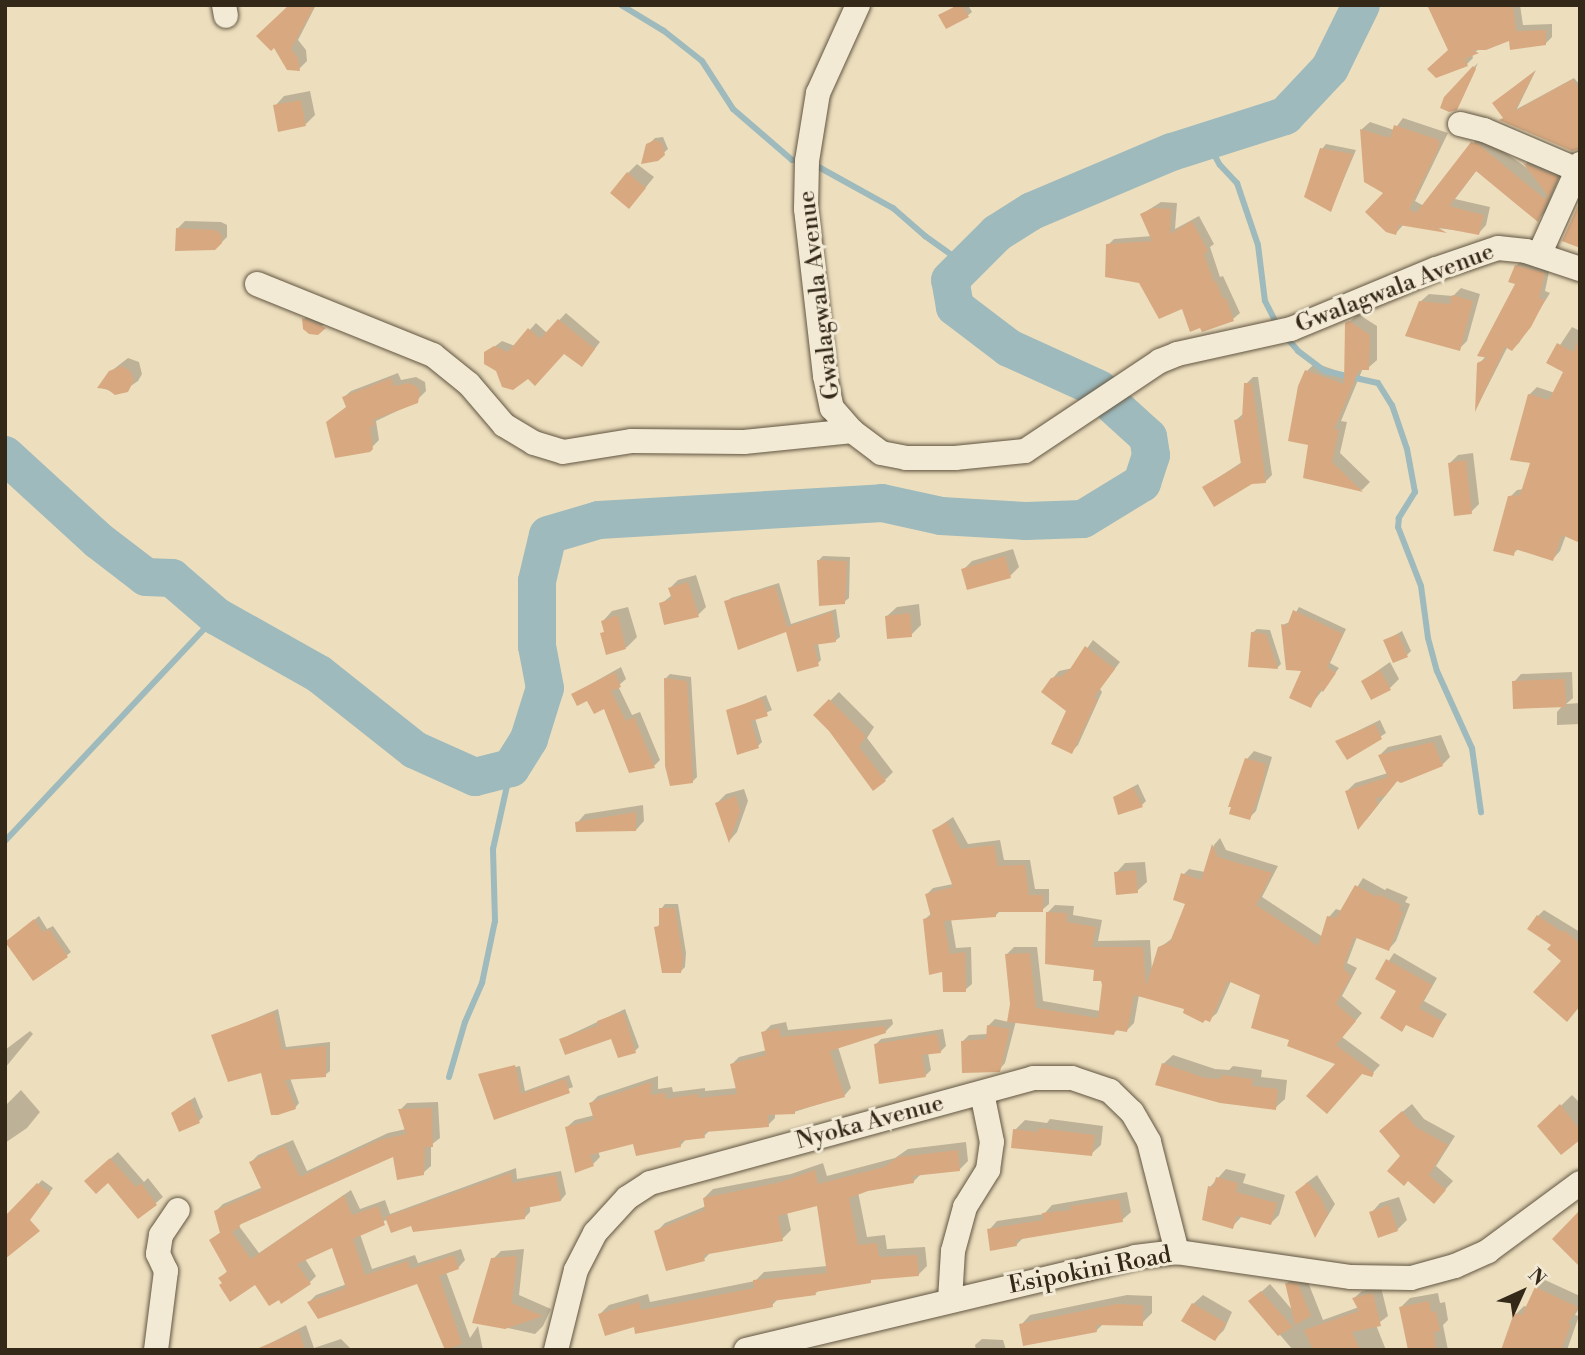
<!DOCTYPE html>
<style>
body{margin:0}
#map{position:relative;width:1585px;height:1355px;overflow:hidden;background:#eddfbe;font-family:"Libre Bodoni",serif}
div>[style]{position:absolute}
.shadow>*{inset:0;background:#0003}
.stream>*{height:6px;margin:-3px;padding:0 3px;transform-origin:3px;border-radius:3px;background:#9ebabc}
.river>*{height:38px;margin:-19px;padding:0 19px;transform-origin:19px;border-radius:19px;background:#9ebabc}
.building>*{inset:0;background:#d8a981}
.roads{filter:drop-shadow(0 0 2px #625642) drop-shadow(0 0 2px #625642)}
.minor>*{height:24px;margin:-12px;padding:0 12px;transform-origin:12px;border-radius:12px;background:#f3ead5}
span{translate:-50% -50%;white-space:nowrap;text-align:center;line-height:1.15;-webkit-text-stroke:6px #f3ead5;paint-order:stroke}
.street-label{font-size:24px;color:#342818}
.frame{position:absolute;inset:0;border:7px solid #342818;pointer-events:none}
.north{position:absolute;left:1487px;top:1257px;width:70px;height:70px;-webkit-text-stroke:5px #f3ead5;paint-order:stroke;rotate:45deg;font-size:19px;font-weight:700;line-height:28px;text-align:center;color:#342818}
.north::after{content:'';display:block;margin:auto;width:24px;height:32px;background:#342818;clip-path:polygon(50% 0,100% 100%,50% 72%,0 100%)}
</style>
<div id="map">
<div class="shadow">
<div style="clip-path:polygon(290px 5px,316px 5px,298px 40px,306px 50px,307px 61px,299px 69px,275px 45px)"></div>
<div style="clip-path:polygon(957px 5px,968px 5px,972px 12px,967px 16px,941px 16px)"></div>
<div style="clip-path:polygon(1429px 5px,1520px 5px,1523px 25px,1552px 24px,1552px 37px,1545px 44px,1510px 38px,1481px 48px,1472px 54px,1473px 58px,1467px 64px,1450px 50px)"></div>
<div style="clip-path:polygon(1478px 63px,1460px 103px,1456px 108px,1474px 67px)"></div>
<div style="clip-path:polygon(1536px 70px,1517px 109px,1574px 78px,1580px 85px,1580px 149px,1505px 117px,1500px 98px)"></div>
<div style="clip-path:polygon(310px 91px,315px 115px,306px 124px,275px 106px,284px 96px)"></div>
<div style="clip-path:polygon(1403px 118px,1448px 133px,1415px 201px,1424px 206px,1480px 135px,1530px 170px,1526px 163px,1529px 160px,1561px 173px,1545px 212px,1538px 219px,1477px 170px,1455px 199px,1490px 207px,1486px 225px,1479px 233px,1404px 224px,1396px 233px,1386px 193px,1366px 181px,1362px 129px,1370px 122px,1394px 130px)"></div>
<div style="clip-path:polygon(663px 137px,668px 149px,657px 159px,650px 143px,655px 138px)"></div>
<div style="clip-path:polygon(1326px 144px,1356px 150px,1332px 207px,1322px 149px)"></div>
<div style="clip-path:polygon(637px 164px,654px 177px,638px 197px,628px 173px)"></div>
<div style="clip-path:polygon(1161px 202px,1177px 203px,1175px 229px,1199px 216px,1214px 244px,1210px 247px,1220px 277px,1223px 276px,1240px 313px,1233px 319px,1183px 307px,1141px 281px,1108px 245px,1114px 239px,1152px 236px,1142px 214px)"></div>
<div style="clip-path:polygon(185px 221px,221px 222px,227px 225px,227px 237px,219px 245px,178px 228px)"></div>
<div style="clip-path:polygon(1523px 259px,1550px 267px,1545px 291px,1550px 293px,1519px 343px,1512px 349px,1508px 346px,1477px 407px,1479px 364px,1486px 356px,1518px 283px,1516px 266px)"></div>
<div style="clip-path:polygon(1461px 288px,1480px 294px,1467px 341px,1459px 349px,1420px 302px,1429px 294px,1453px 296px)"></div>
<div style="clip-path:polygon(313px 310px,333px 318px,313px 333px,307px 331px,304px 319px)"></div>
<div style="clip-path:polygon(566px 313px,600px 342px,588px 358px,565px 352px,528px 377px,497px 369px,486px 353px,502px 341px,515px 346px,536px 323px,547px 333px)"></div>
<div style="clip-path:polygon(1358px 314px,1377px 326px,1377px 360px,1368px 368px,1363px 368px,1341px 421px,1347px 422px,1340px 453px,1370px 482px,1362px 490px,1305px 477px,1310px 443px,1307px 371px,1315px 363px,1346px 374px,1347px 324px)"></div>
<div style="clip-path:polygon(1572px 327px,1580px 331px,1580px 541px,1566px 535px,1560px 551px,1553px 559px,1519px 548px,1513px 554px,1510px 497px,1517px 490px,1524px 489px,1533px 462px,1529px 395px,1537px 387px,1555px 393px,1565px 371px,1548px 363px)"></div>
<div style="clip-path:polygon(128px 358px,139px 362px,142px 374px,138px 381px,119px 394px,99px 387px,110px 372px)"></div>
<div style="clip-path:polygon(398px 373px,401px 380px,416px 377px,425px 382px,426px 391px,414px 403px,376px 421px,379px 440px,369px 450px,344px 397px,351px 391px)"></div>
<div style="clip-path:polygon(1253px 377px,1258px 377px,1272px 475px,1266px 481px,1204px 487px,1242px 462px,1236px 420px,1243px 414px,1246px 384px)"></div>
<div style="clip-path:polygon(1473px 453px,1479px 504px,1471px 512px,1450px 463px,1458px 455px)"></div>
<div style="clip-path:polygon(1013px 549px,1019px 567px,1010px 576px,963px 570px,972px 561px)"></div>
<div style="clip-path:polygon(823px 556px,850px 557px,849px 598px,844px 602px,819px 560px)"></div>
<div style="clip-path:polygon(696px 575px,706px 607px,698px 615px,661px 604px,672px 595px,670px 588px,678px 580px)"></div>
<div style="clip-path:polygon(779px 583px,791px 624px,836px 609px,840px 637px,835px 641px,818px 643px,821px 660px,816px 665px,787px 630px,726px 602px,731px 598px)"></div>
<div style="clip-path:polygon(919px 604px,921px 625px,911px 635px,887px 616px,897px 607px)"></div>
<div style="clip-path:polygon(628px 607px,637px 637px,627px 647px,608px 653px,602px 634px,606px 630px,603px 621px,612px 611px)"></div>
<div style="clip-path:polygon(1299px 607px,1346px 629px,1330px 663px,1339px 668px,1311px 705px,1304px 670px,1282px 625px,1290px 622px)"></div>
<div style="clip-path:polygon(1257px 629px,1270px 630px,1281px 664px,1277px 668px,1252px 633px)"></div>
<div style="clip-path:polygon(1402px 631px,1411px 651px,1407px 655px,1385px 641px)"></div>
<div style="clip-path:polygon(1093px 640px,1120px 662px,1100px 689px,1102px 692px,1078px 745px,1071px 752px,1068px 710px,1052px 679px,1059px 671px,1073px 668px)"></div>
<div style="clip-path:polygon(1390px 662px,1399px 679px,1390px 688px,1363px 681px)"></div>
<div style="clip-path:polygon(621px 667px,626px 679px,618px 686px,632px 715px,640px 712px,660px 760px,654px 766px,605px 707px,573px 694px)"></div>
<div style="clip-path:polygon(1572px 672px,1573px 698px,1566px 704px,1580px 703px,1580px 724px,1557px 725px,1557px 712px,1563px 705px,1514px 682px,1521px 674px)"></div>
<div style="clip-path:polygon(670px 674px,691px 677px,697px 777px,692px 782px,666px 678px)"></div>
<div style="clip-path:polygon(839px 692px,874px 727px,867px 738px,893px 772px,885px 780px,816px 715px)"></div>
<div style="clip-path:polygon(766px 695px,772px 710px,755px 718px,762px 742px,758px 746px,728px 711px)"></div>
<div style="clip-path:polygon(1380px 720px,1386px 733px,1348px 758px,1337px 741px)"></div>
<div style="clip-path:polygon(1441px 735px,1450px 757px,1442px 765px,1398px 780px,1366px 820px,1347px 791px,1355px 783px,1388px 773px,1380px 755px,1388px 747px)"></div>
<div style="clip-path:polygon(1254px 751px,1272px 757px,1256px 811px,1249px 818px,1233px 806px,1247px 759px)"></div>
<div style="clip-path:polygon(1138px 784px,1146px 801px,1142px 805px,1115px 797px)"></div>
<div style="clip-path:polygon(744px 789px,748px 801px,737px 832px,730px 840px,717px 803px,726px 794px)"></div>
<div style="clip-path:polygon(643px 805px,644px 821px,636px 830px,577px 823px,585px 814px)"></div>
<div style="clip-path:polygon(953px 817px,968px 844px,1000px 840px,1004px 860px,1030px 860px,1035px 889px,1049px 889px,1049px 904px,1042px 910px,1000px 911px,996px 915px,951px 919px,956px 948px,971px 947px,972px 984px,965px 990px,944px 970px,925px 919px,932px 913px,927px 894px,933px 888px,953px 884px,934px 830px)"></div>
<div style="clip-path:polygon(1220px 838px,1226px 850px,1278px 866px,1262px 897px,1323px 937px,1329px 917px,1336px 909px,1342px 911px,1363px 878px,1385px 890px,1387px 888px,1408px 897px,1405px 902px,1410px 904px,1396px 941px,1389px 949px,1357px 937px,1347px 963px,1357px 968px,1342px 996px,1362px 1013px,1342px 1037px,1380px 1065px,1371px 1075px,1338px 1063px,1291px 1039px,1262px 994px,1231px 981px,1217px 1013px,1209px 1020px,1187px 1008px,1139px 995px,1134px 1023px,1127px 1030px,1118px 1029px,1114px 1033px,1016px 1021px,1005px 1063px,999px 1070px,963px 1041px,969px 1035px,988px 1034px,989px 1025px,995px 1019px,1009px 1022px,1012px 1004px,1006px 955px,1014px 947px,1037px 947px,1043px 1001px,1100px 1011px,1104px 985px,1096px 968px,1048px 912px,1055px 905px,1074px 906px,1073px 915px,1102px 920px,1098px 941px,1150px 940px,1152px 971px,1159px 948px,1174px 937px,1188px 903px,1182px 876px,1189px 869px,1205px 872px,1214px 845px)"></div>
<div style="clip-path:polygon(1145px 862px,1147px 882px,1137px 891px,1116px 873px,1125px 863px)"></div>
<div style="clip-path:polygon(665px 904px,678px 904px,686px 953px,685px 967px,681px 971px,656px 928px,661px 923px,661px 909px)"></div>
<div style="clip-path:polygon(1544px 910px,1580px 932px,1580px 967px,1563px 960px,1538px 916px)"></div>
<div style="clip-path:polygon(39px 916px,47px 929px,53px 926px,71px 952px,66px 956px,11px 939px)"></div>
<div style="clip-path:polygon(1394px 953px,1437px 978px,1424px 1001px,1447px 1014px,1433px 1035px,1399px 990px,1377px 979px)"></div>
<div style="clip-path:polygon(278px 1009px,286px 1047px,330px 1042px,330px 1071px,325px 1075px,290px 1078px,299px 1103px,295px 1108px,262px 1070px,213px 1036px)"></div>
<div style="clip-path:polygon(625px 1009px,639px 1047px,635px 1051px,613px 1037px,561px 1039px)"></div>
<div style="clip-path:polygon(892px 1019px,893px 1024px,885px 1032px,838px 1047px,851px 1088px,844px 1096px,794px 1112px,775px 1113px,775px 1118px,768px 1125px,710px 1130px,704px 1136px,687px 1138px,680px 1146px,635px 1142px,598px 1151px,600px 1157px,593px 1164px,567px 1127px,575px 1120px,595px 1115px,591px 1103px,598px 1096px,658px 1076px,658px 1089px,672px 1087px,673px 1092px,705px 1088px,705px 1091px,737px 1088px,732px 1064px,739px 1057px,767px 1050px,763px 1033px,771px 1025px,786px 1022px,788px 1030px)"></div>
<div style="clip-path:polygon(943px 1029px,946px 1046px,940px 1052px,928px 1053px,931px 1070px,925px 1076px,875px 1045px,881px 1039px)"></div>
<div style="clip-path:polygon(30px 1031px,33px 1034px,5px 1068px,5px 1050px)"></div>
<div style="clip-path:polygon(1173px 1055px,1215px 1069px,1229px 1070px,1233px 1066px,1262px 1070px,1261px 1077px,1287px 1080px,1285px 1099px,1275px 1108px,1163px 1064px)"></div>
<div style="clip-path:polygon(520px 1066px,525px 1091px,569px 1075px,573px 1087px,495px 1118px,480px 1074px)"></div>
<div style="clip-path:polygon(21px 1090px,40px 1112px,27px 1128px,5px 1143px,5px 1106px)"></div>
<div style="clip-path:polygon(1572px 1095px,1580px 1103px,1580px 1137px,1540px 1126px)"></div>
<div style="clip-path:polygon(195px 1097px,203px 1117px,199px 1121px,177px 1109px)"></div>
<div style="clip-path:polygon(438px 1102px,440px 1138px,431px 1145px,431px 1166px,423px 1173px,394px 1155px,244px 1221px,239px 1226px,259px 1253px,351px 1190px,360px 1209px,385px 1200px,390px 1214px,516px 1168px,517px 1179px,561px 1171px,566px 1194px,561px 1200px,530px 1205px,530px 1212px,524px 1218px,412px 1224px,388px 1219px,360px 1234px,372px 1269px,415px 1255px,418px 1263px,461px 1249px,465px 1260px,458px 1268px,446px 1272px,470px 1338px,478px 1326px,483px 1350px,446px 1350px,418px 1282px,309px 1302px,316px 1295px,347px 1284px,333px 1246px,305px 1259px,316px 1276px,309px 1283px,224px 1283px,221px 1278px,228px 1270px,211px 1240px,222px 1231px,216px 1211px,223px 1204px,263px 1187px,251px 1162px,258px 1155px,293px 1140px,307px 1171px,388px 1133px,406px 1129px,400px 1110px,407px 1103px)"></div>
<div style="clip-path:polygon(1412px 1104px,1424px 1119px,1455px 1136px,1436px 1166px,1453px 1181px,1434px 1202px,1403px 1156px,1389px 1123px)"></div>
<div style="clip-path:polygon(1050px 1119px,1103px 1126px,1101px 1145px,1091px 1154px,1015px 1130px,1025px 1120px,1047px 1123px)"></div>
<div style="clip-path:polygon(966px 1142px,968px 1161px,959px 1170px,921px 1174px,913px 1182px,858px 1192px,867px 1237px,885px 1235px,887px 1249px,925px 1247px,927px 1266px,918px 1275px,873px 1278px,819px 1290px,815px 1294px,779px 1298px,772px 1305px,635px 1325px,600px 1314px,609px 1305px,648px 1294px,650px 1302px,755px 1281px,764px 1272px,827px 1266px,818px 1204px,787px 1212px,791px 1230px,782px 1239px,711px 1252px,704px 1259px,656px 1232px,665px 1223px,706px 1206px,704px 1198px,713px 1189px,791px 1174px,823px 1163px,827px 1176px,895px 1158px,908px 1149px)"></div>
<div style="clip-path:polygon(118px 1152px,144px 1182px,148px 1178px,163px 1197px,139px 1217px,108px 1180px,93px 1174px)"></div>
<div style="clip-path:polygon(1226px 1169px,1246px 1174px,1243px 1183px,1285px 1195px,1279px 1215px,1271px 1223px,1242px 1216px,1232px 1227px,1210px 1187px)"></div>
<div style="clip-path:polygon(1317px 1175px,1335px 1204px,1316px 1235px,1305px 1184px)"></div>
<div style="clip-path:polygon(42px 1180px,53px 1188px,25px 1226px,9px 1215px)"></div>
<div style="clip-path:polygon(1127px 1192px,1131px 1212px,1122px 1220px,1025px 1236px,1016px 1245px,989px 1230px,997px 1221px,1044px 1214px,1052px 1205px)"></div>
<div style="clip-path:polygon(1399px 1197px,1407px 1220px,1397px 1230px,1371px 1213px,1380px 1203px)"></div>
<div style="clip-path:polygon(524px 1249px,519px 1295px,551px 1309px,543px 1326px,535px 1334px,485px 1323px,493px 1259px,501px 1251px)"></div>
<div style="clip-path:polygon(1295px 1276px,1306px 1277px,1323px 1320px,1359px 1307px,1354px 1298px,1362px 1291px,1381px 1287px,1388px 1316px,1376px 1325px,1386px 1350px,1293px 1350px,1251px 1301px,1270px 1284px,1294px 1312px,1287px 1283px)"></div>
<div style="clip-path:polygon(1545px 1280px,1580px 1296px,1580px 1307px,1575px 1315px,1579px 1316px,1567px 1350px,1503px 1350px,1516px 1314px,1524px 1306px,1528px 1307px,1536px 1288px)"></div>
<div style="clip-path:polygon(1438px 1293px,1440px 1303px,1445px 1302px,1448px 1320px,1443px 1325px,1448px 1350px,1409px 1350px,1400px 1308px,1410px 1298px)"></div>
<div style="clip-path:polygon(1127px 1295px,1152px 1296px,1152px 1313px,1142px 1323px,1104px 1323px,1096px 1331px,1021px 1325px,1030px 1315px)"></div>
<div style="clip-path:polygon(1203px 1295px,1232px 1312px,1224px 1330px,1215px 1339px,1193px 1304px)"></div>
<div style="clip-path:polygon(306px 1325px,314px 1348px,341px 1339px,352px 1350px,257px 1350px)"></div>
<div style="clip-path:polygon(982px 1339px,1003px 1340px,1006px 1350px,976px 1350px,975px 1345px)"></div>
</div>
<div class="stream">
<div style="left:621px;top:5px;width:50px;rotate:31.2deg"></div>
<div style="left:664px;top:31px;width:48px;rotate:38.3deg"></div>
<div style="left:702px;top:61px;width:57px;rotate:57.1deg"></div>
<div style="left:733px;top:109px;width:78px;rotate:40.8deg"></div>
<div style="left:792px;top:160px;width:9px"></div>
<div style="left:1207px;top:141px;width:27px;rotate:62deg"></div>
<div style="left:1220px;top:165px;width:25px;rotate:47deg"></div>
<div style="left:1237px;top:183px;width:65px;rotate:71.3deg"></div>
<div style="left:1258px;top:245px;width:56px;rotate:82.9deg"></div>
<div style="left:1265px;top:301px;width:28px;rotate:63deg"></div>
<div style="left:815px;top:165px;width:89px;rotate:28.9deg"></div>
<div style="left:893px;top:208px;width:43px;rotate:41.2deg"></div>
<div style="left:925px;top:236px;width:52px;rotate:35.5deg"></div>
<div style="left:1286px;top:337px;width:18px;rotate:49deg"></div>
<div style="left:1298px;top:351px;width:34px;rotate:37deg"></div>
<div style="left:1325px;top:371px;width:54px;rotate:12.8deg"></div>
<div style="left:1378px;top:383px;width:26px;rotate:58deg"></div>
<div style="left:1392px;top:405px;width:46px;rotate:71.2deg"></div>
<div style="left:1407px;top:449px;width:44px;rotate:79.5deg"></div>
<div style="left:1415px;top:492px;width:31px;rotate:122deg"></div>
<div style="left:1399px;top:518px;width:9px;rotate:96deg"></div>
<div style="left:1398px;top:527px;width:63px;rotate:68.7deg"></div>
<div style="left:1421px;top:586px;width:52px;rotate:82.3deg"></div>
<div style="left:1428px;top:638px;width:34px;rotate:75deg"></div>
<div style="left:1437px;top:671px;width:85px;rotate:65.6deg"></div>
<div style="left:1472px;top:748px;width:65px;rotate:82deg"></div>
<div style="left:5px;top:841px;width:308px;rotate:-46.8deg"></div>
<div style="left:449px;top:1077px;width:57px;rotate:-73.8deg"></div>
<div style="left:465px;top:1022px;width:43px;rotate:-66.4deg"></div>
<div style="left:482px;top:983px;width:63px;rotate:-78.2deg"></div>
<div style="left:495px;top:921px;width:72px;rotate:-91.6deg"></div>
<div style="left:493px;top:849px;width:83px;rotate:-77.5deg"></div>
</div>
<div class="river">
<div style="left:1099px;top:389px;width:99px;rotate:-155.5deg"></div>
<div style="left:1009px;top:348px;width:68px;rotate:-142.8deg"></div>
<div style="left:955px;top:307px;width:27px;rotate:-100deg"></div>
<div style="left:950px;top:280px;width:66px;rotate:-45deg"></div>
<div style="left:997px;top:233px;width:41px;rotate:-32.2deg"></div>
<div style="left:1032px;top:211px;width:152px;rotate:-22.9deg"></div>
<div style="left:1172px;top:152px;width:119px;rotate:-17.7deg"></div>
<div style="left:1285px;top:116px;width:66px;rotate:-46.8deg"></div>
<div style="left:1330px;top:68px;width:70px;rotate:-63.8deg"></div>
<div style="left:5px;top:455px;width:127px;rotate:42.5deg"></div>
<div style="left:99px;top:541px;width:59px;rotate:37.5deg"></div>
<div style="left:146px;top:577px;width:26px;rotate:2deg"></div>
<div style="left:172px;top:578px;width:58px;rotate:40.8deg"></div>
<div style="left:216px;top:616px;width:118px;rotate:29.4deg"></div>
<div style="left:319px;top:674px;width:122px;rotate:38.4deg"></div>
<div style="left:415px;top:750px;width:66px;rotate:24.2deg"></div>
<div style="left:475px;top:777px;width:37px;rotate:-14deg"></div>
<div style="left:511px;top:768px;width:34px;rotate:-58deg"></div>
<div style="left:529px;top:739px;width:53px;rotate:-72.6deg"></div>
<div style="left:545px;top:688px;width:43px;rotate:-100.8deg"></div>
<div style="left:537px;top:646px;width:65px;rotate:-90deg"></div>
<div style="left:537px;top:581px;width:47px;rotate:-76.6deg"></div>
<div style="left:548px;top:535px;width:53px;rotate:-16.4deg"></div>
<div style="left:599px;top:520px;width:284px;rotate:-3.4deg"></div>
<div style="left:882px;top:503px;width:60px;rotate:12.4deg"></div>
<div style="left:941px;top:516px;width:85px;rotate:3.4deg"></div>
<div style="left:1026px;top:521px;width:57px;rotate:-2deg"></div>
<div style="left:1083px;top:519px;width:69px;rotate:-31.4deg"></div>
<div style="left:1142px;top:483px;width:29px;rotate:-72deg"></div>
<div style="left:1151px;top:455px;width:18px;rotate:-99deg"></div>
<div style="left:1148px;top:437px;width:45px;rotate:-137.7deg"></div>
</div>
<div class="building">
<div style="clip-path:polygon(289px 5px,315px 5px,291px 49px,298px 58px,300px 71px,287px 70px,274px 48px,271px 51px,256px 36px)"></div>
<div style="clip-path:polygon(958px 5px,962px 5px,969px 17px,946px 29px,938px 15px)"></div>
<div style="clip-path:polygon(1427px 5px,1513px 5px,1516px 31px,1546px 30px,1546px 45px,1510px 50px,1509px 41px,1486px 50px,1472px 50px,1479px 53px,1465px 59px,1468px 66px,1436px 78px,1427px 69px,1448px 50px)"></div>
<div style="clip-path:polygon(1473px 66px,1476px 69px,1457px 110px,1449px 112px,1440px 108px,1444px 97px)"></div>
<div style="clip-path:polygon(1535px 71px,1515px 111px,1573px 79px,1580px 91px,1580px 149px,1572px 151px,1499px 120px,1503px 118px,1492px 103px)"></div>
<div style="clip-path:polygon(301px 100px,306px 126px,278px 132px,273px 105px)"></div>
<div style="clip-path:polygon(1394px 125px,1439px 140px,1439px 147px,1409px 209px,1416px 213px,1471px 142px,1478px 144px,1545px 199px,1548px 196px,1523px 163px,1558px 177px,1538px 222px,1476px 171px,1449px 206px,1484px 215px,1479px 235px,1437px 227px,1447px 233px,1399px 225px,1396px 235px,1386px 232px,1365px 212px,1383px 193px,1364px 182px,1360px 129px,1390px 138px)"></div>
<div style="clip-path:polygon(655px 140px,662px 143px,665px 155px,658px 161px,641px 164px,646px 144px)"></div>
<div style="clip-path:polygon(1320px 148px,1353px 154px,1331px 212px,1304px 197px)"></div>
<div style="clip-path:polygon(627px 172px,646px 188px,629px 209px,610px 193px)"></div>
<div style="clip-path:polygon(1580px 201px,1580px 248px,1562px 241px)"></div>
<div style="clip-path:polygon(1153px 208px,1171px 209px,1170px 234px,1192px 221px,1208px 251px,1204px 254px,1214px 282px,1216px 281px,1223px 299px,1226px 298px,1234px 321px,1202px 332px,1200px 328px,1190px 332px,1182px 309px,1159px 319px,1139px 283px,1105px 277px,1106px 244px,1152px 241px,1140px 214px)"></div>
<div style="clip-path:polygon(176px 228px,216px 230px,222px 236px,222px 243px,215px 250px,175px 251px)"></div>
<div style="clip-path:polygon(1515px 265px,1545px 273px,1539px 298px,1545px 300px,1531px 327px,1512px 351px,1505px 347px,1475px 412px,1477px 363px,1488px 358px,1477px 356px,1515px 284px,1508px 282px)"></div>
<div style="clip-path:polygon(1452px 295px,1473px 301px,1460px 351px,1405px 336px,1419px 301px,1450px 304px)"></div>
<div style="clip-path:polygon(302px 318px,326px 328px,318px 335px,309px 334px,303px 329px)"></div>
<div style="clip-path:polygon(558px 319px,595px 349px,582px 367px,564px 354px,535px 386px,528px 379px,513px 390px,502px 387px,496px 371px,484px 364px,484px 352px,494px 346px,508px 352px,528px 328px,540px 339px)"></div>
<div style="clip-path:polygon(1349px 321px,1370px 335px,1369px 370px,1359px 370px,1334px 429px,1339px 430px,1332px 462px,1363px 492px,1303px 478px,1308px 445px,1288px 441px,1298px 386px,1305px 370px,1344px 384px,1345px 323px)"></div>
<div style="clip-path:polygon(1580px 337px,1580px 543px,1562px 535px,1553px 561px,1515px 549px,1514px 556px,1493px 551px,1508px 496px,1520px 495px,1530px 463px,1510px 460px,1528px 394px,1549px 400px,1563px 372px,1546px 363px,1557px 343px,1573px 352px)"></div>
<div style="clip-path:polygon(122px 366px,130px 371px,134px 380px,128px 392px,115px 395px,107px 389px,97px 388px,109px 371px)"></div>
<div style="clip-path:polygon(391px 378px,394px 386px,409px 383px,416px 386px,420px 392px,418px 403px,373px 420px,375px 425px,370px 427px,373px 449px,370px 452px,335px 458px,326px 422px,346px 407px,342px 397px)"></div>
<div style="clip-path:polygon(1244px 383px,1252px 383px,1266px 483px,1252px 484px,1214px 507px,1202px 487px,1241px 464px,1234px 420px,1242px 419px)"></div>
<div style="clip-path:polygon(1466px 460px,1472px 514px,1454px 516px,1448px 463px)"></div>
<div style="clip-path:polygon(1005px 556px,1011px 578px,967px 590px,961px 569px)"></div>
<div style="clip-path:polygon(817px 560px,847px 561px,845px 604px,819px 606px)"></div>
<div style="clip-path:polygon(688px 582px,699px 617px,664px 625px,659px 603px,672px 599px,668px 588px)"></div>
<div style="clip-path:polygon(775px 586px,787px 627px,832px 612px,836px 642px,814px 645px,819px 666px,797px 672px,786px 632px,738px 650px,724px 601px)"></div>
<div style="clip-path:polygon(1293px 610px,1343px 634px,1327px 667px,1336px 673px,1323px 692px,1320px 689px,1311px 708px,1289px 698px,1301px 671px,1286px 670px,1281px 624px,1287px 626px)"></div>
<div style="clip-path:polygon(910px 613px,912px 637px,887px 639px,885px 616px)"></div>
<div style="clip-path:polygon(618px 615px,626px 649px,606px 655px,600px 633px,604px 632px,601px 621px)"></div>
<div style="clip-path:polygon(1251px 632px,1266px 634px,1278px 669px,1248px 667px)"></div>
<div style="clip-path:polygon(1398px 634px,1408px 657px,1393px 663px,1383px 640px)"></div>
<div style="clip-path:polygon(1085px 646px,1115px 669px,1094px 697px,1097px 700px,1072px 754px,1051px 744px,1066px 711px,1041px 692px,1051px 678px,1062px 676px,1070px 669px)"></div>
<div style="clip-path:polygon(1380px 670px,1391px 690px,1371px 700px,1361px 681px)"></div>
<div style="clip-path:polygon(615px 672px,621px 687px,611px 691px,626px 721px,634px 717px,655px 768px,629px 773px,604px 709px,594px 714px,587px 701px,577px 706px,571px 694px)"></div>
<div style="clip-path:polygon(664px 678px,687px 681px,693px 783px,670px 786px,665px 766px)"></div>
<div style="clip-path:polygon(1565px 679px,1566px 707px,1513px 709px,1512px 681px)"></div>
<div style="clip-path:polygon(762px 698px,768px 716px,751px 721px,759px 748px,737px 755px,726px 710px)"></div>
<div style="clip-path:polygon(829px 699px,866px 736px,859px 747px,886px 781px,873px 791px,829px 731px,813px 715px)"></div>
<div style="clip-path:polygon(1375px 724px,1382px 739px,1347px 760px,1335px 741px)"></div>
<div style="clip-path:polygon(1433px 742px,1443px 766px,1401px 783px,1397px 781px,1385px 796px,1376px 798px,1378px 805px,1358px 830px,1345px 791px,1388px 777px,1378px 755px)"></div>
<div style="clip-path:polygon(1245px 758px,1266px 764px,1264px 778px,1250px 820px,1229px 814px,1231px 807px,1228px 807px)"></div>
<div style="clip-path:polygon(1133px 787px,1143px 807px,1118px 815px,1113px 797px)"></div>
<div style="clip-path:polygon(736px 796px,740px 811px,729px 843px,715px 803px)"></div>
<div style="clip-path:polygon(636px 812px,636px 831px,576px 832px,575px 822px)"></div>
<div style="clip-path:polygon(947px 822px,961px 849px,994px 845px,998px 866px,1025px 865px,1029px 895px,1043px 895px,1043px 912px,996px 912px,996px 917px,944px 921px,950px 954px,965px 952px,966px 992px,943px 992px,942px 972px,929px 975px,923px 919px,931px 917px,925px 894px,953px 887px,932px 830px)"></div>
<div style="clip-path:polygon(1212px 844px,1218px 857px,1272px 873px,1256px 905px,1318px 946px,1327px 916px,1336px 918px,1355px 885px,1377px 897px,1378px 894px,1401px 905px,1399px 910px,1403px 912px,1389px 951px,1354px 937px,1343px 968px,1351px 976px,1336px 1004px,1356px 1021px,1336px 1045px,1374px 1073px,1372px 1077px,1362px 1074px,1327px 1114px,1306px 1096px,1335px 1064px,1287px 1046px,1289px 1040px,1251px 1028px,1260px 995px,1228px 981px,1210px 1022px,1205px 1020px,1203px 1023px,1183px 1013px,1184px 1009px,1134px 995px,1127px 1032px,1115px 1030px,1114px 1035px,1007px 1022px,1010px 1004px,1005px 954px,1030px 953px,1036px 1008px,1098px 1018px,1102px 985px,1101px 981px,1093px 981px,1094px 970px,1045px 964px,1046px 912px,1067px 913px,1067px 922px,1096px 927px,1092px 947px,1143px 947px,1146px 986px,1158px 947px,1170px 942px,1185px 904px,1173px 900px,1181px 873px,1201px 880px)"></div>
<div style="clip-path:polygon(1136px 870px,1138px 893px,1116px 895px,1114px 872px)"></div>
<div style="clip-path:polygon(659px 908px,675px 908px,683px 959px,681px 973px,662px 973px,654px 927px,659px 926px)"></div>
<div style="clip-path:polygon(1537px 915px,1562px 932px,1564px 930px,1578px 942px,1580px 940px,1580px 1006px,1567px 1022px,1533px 992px,1561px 961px,1547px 949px,1551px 945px,1527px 929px)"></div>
<div style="clip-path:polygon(34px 919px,43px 932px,49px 929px,68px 957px,33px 981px,5px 942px)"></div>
<div style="clip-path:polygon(1386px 959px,1432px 985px,1419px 1008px,1442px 1021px,1433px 1038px,1406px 1025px,1402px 1032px,1380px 1018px,1396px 991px,1375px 979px)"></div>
<div style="clip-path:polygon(274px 1012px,282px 1050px,326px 1046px,326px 1077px,285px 1080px,296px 1109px,278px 1115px,271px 1115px,261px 1073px,228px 1082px,211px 1035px)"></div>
<div style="clip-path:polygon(619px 1013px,624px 1014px,636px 1053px,618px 1058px,611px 1039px,565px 1055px,559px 1039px,599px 1025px,597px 1021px)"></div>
<div style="clip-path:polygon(987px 1025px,1010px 1029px,1000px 1072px,962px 1073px,961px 1041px,986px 1039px)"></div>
<div style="clip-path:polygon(885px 1026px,886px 1033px,830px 1051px,845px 1097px,795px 1111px,795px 1114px,768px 1115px,769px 1127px,704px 1132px,705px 1138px,680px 1141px,681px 1147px,636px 1156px,633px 1144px,590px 1155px,594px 1166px,575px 1173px,565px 1127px,594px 1120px,589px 1103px,651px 1082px,651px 1095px,665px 1093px,666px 1099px,698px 1094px,698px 1098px,737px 1094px,730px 1064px,766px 1055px,761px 1032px,779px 1028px,781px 1037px)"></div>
<div style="clip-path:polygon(937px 1034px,941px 1053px,922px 1055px,926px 1077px,879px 1084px,874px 1044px)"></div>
<div style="clip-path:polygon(1162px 1063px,1205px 1078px,1220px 1079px,1222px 1075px,1253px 1079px,1252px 1086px,1278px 1089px,1276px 1110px,1220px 1103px,1155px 1085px)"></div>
<div style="clip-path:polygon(515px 1065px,521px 1094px,565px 1079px,570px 1093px,494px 1120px,478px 1074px)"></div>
<div style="clip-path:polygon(190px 1100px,200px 1123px,179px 1132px,171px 1113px)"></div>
<div style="clip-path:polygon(1560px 1104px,1580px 1130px,1580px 1140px,1561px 1155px,1537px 1126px)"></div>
<div style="clip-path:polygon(432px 1108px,433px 1147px,425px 1147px,424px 1175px,397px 1180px,393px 1157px,239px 1225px,240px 1227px,232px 1232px,251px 1259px,344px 1195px,352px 1215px,378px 1206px,385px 1225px,353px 1239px,365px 1275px,408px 1261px,411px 1269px,454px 1255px,459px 1269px,439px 1276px,462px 1344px,445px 1350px,417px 1284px,318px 1319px,307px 1302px,346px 1288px,332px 1248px,297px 1264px,311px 1284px,281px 1304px,279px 1300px,269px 1306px,255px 1285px,230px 1302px,219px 1285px,222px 1283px,218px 1278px,227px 1272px,209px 1240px,220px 1233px,214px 1211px,262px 1190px,249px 1162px,285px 1146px,300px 1177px,379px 1140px,406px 1134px,398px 1109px)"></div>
<div style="clip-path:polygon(1402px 1111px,1416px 1127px,1448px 1145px,1429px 1175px,1446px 1190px,1434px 1204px,1408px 1181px,1404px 1186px,1387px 1171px,1400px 1156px,1379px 1131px)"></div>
<div style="clip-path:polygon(1039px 1128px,1095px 1135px,1092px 1156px,1011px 1148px,1013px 1129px,1038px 1132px)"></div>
<div style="clip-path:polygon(958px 1150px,960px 1171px,913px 1176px,914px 1183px,868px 1191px,849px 1198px,858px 1245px,877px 1243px,879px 1257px,917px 1255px,919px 1276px,871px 1280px,871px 1283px,815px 1292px,816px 1295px,772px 1301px,773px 1307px,635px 1334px,634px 1327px,605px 1336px,598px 1314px,639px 1302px,641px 1310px,754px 1288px,753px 1280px,827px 1273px,817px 1206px,778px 1216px,783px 1241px,703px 1255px,705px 1261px,666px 1271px,654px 1231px,705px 1210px,703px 1198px,781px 1182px,815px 1170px,818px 1184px,884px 1167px,898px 1157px)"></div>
<div style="clip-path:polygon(110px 1158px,136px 1187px,141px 1183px,157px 1205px,138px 1219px,108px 1183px,96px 1194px,84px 1181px)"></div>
<div style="clip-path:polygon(511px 1173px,512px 1183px,556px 1175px,561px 1201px,526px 1208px,525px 1219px,413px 1232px,411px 1226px,391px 1233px,385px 1217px)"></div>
<div style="clip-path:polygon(1216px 1177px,1238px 1183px,1236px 1192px,1277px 1203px,1271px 1225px,1237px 1216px,1233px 1229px,1202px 1220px,1208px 1186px,1213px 1187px)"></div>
<div style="clip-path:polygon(1308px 1182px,1321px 1198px,1328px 1214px,1315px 1238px,1295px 1192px)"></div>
<div style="clip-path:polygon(37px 1183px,50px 1193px,30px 1220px,40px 1231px,5px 1259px,5px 1216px)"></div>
<div style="clip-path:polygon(1119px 1199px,1123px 1222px,1016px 1240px,1017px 1246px,990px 1251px,987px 1229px,1043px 1220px,1042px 1213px,1071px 1210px,1070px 1206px)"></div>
<div style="clip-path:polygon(1389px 1205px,1398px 1231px,1378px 1238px,1369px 1212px)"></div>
<div style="clip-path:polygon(1580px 1210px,1580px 1267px,1552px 1239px)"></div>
<div style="clip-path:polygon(517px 1256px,512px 1303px,543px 1316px,505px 1329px,472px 1323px,491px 1258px)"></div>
<div style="clip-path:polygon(1285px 1283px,1298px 1284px,1311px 1316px,1295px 1325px)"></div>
<div style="clip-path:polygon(1535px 1287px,1578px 1307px,1568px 1323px,1571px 1325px,1561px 1350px,1501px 1350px,1514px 1313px,1522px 1315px)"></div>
<div style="clip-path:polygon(1261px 1291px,1293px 1327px,1278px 1336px,1248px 1301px)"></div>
<div style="clip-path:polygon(1373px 1293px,1381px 1326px,1352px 1332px,1360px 1350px,1313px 1350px,1304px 1330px,1359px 1311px,1352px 1298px)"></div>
<div style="clip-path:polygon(1429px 1301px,1431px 1312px,1436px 1311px,1440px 1331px,1434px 1332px,1436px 1350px,1408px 1350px,1399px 1307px)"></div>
<div style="clip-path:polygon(1192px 1303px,1226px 1323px,1215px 1341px,1181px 1321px)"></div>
<div style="clip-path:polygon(1116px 1304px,1143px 1305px,1143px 1326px,1096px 1325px,1097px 1332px,1023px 1346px,1019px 1324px)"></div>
<div style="clip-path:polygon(299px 1331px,305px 1350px,254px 1350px)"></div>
</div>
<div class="roads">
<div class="minor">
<div style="left:224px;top:5px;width:11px;rotate:80deg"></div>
<div style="left:858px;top:5px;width:97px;rotate:114.4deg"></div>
<div style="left:818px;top:93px;width:69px;rotate:99.2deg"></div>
<div style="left:807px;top:161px;width:48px;rotate:91.2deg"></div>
<div style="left:806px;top:209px;width:168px;rotate:83.5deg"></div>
<div style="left:825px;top:376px;width:33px;rotate:78deg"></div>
<div style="left:832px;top:408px;width:30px;rotate:49deg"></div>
<div style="left:852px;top:431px;width:36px;rotate:37deg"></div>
<div style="left:881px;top:453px;width:25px;rotate:11deg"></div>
<div style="left:906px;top:458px;width:49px"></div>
<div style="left:955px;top:458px;width:70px;rotate:-5.7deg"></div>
<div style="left:1025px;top:451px;width:162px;rotate:-33.7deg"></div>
<div style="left:1160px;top:361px;width:18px;rotate:-22deg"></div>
<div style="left:1177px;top:354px;width:117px;rotate:-12.4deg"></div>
<div style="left:1291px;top:329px;width:157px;rotate:-22.5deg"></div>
<div style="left:1436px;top:269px;width:65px;rotate:-18.7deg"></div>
<div style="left:1498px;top:248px;width:28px;rotate:6deg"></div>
<div style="left:1526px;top:251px;width:57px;rotate:18.4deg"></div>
<div style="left:1460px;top:124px;width:25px;rotate:14deg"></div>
<div style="left:1484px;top:130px;width:102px;rotate:23.1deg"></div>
<div style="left:1539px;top:255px;width:100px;rotate:-65.7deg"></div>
<div style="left:257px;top:284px;width:190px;rotate:22deg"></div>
<div style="left:433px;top:355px;width:46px;rotate:38.9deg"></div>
<div style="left:469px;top:384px;width:54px;rotate:49.5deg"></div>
<div style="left:504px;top:425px;width:35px;rotate:31deg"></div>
<div style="left:534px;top:443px;width:30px;rotate:17deg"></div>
<div style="left:563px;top:452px;width:70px;rotate:-9.1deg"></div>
<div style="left:632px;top:441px;width:112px;rotate:0.5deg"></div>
<div style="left:744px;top:442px;width:109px;rotate:-5.8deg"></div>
<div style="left:950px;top:1300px;width:49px;rotate:-86.5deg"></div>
<div style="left:953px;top:1251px;width:46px;rotate:-74.7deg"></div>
<div style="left:965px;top:1207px;width:44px;rotate:-58.1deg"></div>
<div style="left:988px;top:1170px;width:28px;rotate:-82deg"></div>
<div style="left:992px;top:1142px;width:50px;rotate:-101.5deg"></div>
<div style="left:156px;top:1350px;width:80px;rotate:-82.8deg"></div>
<div style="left:166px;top:1271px;width:19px;rotate:-115deg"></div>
<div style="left:158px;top:1254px;width:19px;rotate:-81deg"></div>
<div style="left:161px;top:1235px;width:30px;rotate:-56deg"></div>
<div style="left:556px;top:1350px;width:82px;rotate:-76deg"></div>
<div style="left:576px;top:1270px;width:42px;rotate:-62.8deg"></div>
<div style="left:595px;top:1233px;width:47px;rotate:-47.6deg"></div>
<div style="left:627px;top:1198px;width:27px;rotate:-33deg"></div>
<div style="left:650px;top:1183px;width:397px;rotate:-15.3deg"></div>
<div style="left:1033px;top:1078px;width:39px"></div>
<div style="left:1072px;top:1078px;width:40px;rotate:18.9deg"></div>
<div style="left:1110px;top:1091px;width:30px;rotate:44deg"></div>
<div style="left:1132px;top:1112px;width:34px;rotate:60deg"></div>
<div style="left:1149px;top:1142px;width:114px;rotate:75.7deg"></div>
<div style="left:746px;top:1350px;width:400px;rotate:-13.4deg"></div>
<div style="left:1135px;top:1257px;width:42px;rotate:-6.8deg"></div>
<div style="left:1177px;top:1252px;width:176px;rotate:8.2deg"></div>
<div style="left:1351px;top:1277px;width:60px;rotate:1deg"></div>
<div style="left:1411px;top:1278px;width:46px;rotate:-15.3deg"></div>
<div style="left:1455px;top:1266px;width:36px;rotate:-24deg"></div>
<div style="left:1488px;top:1251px;width:114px;rotate:-36.5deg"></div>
</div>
</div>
<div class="street-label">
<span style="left:1395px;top:289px;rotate:-21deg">Gwalagwala Avenue</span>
<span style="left:820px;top:295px;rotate:-97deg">Gwalagwala Avenue</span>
<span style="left:870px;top:1123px;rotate:-15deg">Nyoka Avenue</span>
<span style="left:1090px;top:1271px;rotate:-11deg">Esipokini Road</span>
</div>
<div class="frame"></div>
<div class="north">N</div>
</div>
